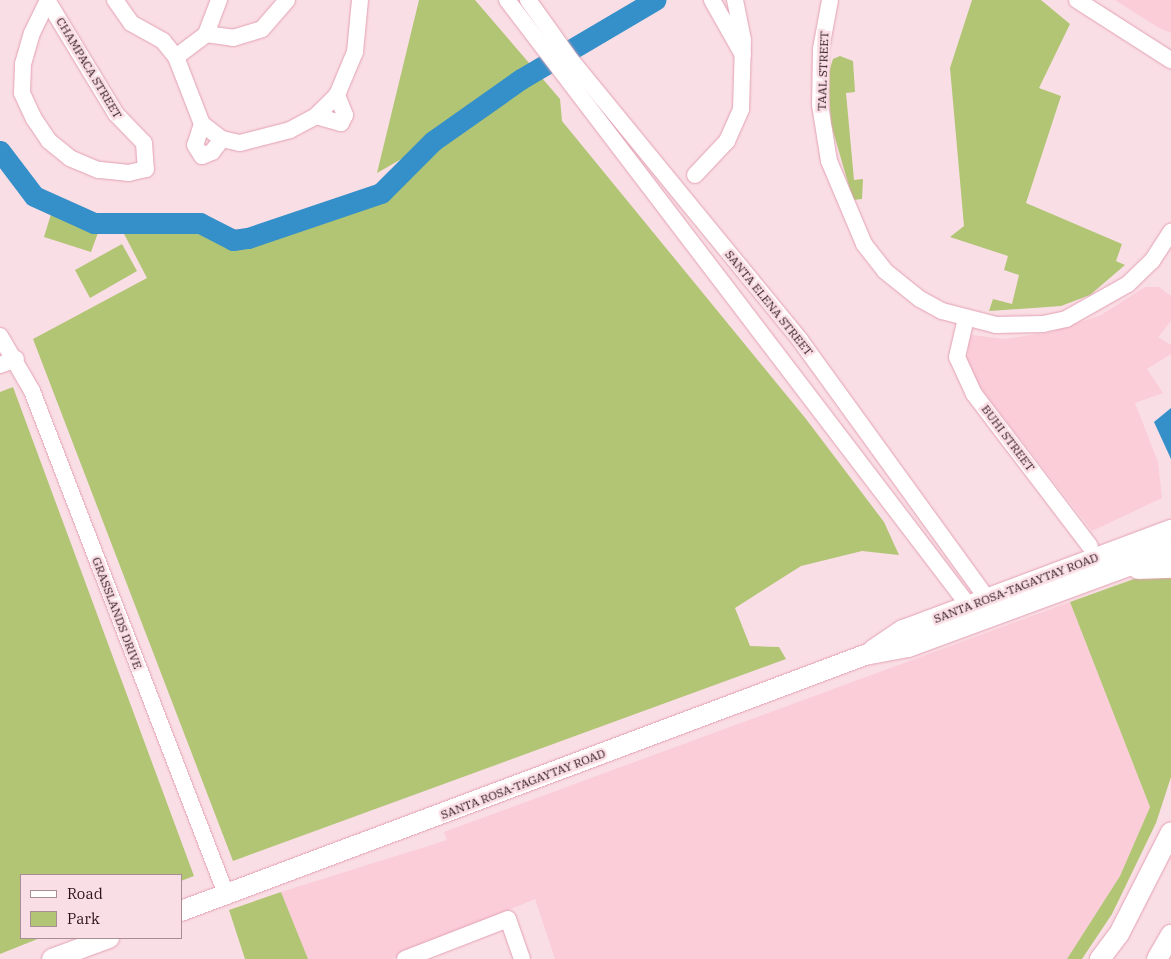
<!DOCTYPE html>
<style>
body{margin:0}
#map{position:relative;width:1171px;height:959px;overflow:hidden;background:#fadee5;font-family:"IBM Plex Serif",serif}
div>[style]{position:absolute}
.built>*{inset:0;background:#fbcdd9}
.green>*{inset:0;background:#b1c575}
.water>*{inset:0;background:#3590c9}
.river>*{height:21px;margin:-10.5px;padding:0 10.5px;transform-origin:10.5px;border-radius:10.5px;background:#3590c9}
.roads{filter:drop-shadow(0 0 1px #e2a1b3) drop-shadow(0 0 1px #e2a1b3)}
.minor>*{height:16px;margin:-8px;padding:0 8px;transform-origin:8px;border-radius:8px;background:#fff}
.major>*{height:20px;margin:-10px;padding:0 10px;transform-origin:10px;border-radius:10px;background:#fff}
span{translate:-50% -50%;white-space:nowrap;text-align:center;line-height:1.15;-webkit-text-stroke:5px #fadee5;paint-order:stroke}
.street-label{font-size:12px;color:#2c141c}
.legend{position:absolute;left:20px;top:874px;width:162px;height:65px;box-sizing:border-box;background:#fadee5;border:1px solid #a88d95;margin:0;padding:6px 9px;list-style:none;font-size:15px;color:#2c141c}
.legend li{display:flex;align-items:center;gap:10px;height:25px}
.legend b{width:25px;border:1px solid #a88d95}
</style>
<div id="map">
<div class="built">
<div style="clip-path:polygon(1115px 0,1171px 0,1171px 33px,1159px 28px)"></div>
<div style="clip-path:polygon(1145px 287px,1159px 287px,1171px 296px,1171px 321px,1158px 337px,1171px 345px,1171px 354px,1147px 369px,1163px 393px,1135px 403px,1158px 462px,1162px 498px,1092px 531px,975px 381px,967px 360px,969px 340px,972px 335px,1005px 339px,1051px 332px,1101px 315px)"></div>
<div style="clip-path:polygon(1070px 602px,1150px 807px,1120px 876px,1067px 959px,555px 959px,535px 899px,392px 959px,308px 959px,281px 892px,447px 840px,444px 832px)"></div>
</div>
<div class="green">
<div style="clip-path:polygon(419px 0,475px 0,560px 99px,562px 121px,806px 419px,884px 522px,899px 555px,862px 551px,801px 566px,735px 608px,750px 646px,779px 647px,786px 659px,233px 861px,33px 339px,147px 278px,122px 230px,201px 231px,233px 240px,248px 238px,381px 193px,431px 142px,377px 173px)"></div>
<div style="clip-path:polygon(972px 0,1041px 0,1070px 24px,1039px 88px,1061px 96px,1026px 203px,1122px 244px,1116px 261px,1125px 265px,1090px 295px,1061px 306px,989px 311px,993px 299px,1012px 304px,1019px 275px,1004px 270px,1008px 256px,950px 237px,964px 226px,950px 68px)"></div>
<div style="clip-path:polygon(840px 56px,853px 61px,855px 92px,846px 93px,854px 180px,863px 179px,862px 199px,853px 200px,831px 124px,828px 75px,833px 59px)"></div>
<div style="clip-path:polygon(51px 214px,99px 230px,91px 252px,44px 237px)"></div>
<div style="clip-path:polygon(122px 244px,137px 271px,90px 298px,75px 270px)"></div>
<div style="clip-path:polygon(13px 387px,194px 876px,181px 881px,181px 875px,21px 875px,21px 938px,40px 938px,0 954px,0 392px)"></div>
<div style="clip-path:polygon(1171px 573px,1171px 777px,1156px 823px,1112px 914px,1082px 959px,1067px 959px,1120px 876px,1150px 807px,1070px 602px,1145px 575px)"></div>
<div style="clip-path:polygon(281px 892px,308px 959px,245px 959px,229px 910px)"></div>
</div>
<div class="water">
<div style="clip-path:polygon(1171px 408px,1171px 459px,1154px 422px)"></div>
</div>
<div class="river">
<div style="left:0;top:151px;width:56px;rotate:52.9deg"></div>
<div style="left:34px;top:196px;width:66px;rotate:24.2deg"></div>
<div style="left:94px;top:223px;width:106px"></div>
<div style="left:200px;top:223px;width:37px;rotate:27deg"></div>
<div style="left:233px;top:240px;width:15px;rotate:-8deg"></div>
<div style="left:248px;top:238px;width:140px;rotate:-18.7deg"></div>
<div style="left:381px;top:193px;width:74px;rotate:-45deg"></div>
<div style="left:433px;top:141px;width:108px;rotate:-35.2deg"></div>
<div style="left:521px;top:79px;width:156px;rotate:-30.5deg"></div>
</div>
<div class="roads">
<div class="minor">
<div style="left:47px;top:0;width:133px;rotate:58.8deg"></div>
<div style="left:116px;top:114px;width:40px;rotate:46deg"></div>
<div style="left:144px;top:143px;width:26px;rotate:86deg"></div>
<div style="left:146px;top:169px;width:17px;rotate:167deg"></div>
<div style="left:129px;top:173px;width:31px;rotate:-174deg"></div>
<div style="left:98px;top:170px;width:30px;rotate:-157deg"></div>
<div style="left:70px;top:158px;width:27px;rotate:-141deg"></div>
<div style="left:49px;top:141px;width:27px;rotate:-124deg"></div>
<div style="left:34px;top:119px;width:29px;rotate:-115deg"></div>
<div style="left:22px;top:93px;width:29px;rotate:-88deg"></div>
<div style="left:23px;top:64px;width:32px;rotate:-74deg"></div>
<div style="left:32px;top:33px;width:37px;rotate:-64deg"></div>
<div style="left:115px;top:0;width:28px;rotate:55deg"></div>
<div style="left:131px;top:23px;width:37px;rotate:29deg"></div>
<div style="left:163px;top:41px;width:21px;rotate:51deg"></div>
<div style="left:176px;top:57px;width:72px;rotate:68.8deg"></div>
<div style="left:202px;top:124px;width:25px;rotate:37deg"></div>
<div style="left:222px;top:139px;width:18px;rotate:13deg"></div>
<div style="left:240px;top:143px;width:52px;rotate:-14.6deg"></div>
<div style="left:290px;top:130px;width:30px;rotate:-28deg"></div>
<div style="left:316px;top:116px;width:30px;rotate:-45deg"></div>
<div style="left:337px;top:95px;width:47px;rotate:-67.3deg"></div>
<div style="left:355px;top:52px;width:52px;rotate:-84.5deg"></div>
<div style="left:219px;top:0;width:36px;rotate:111deg"></div>
<div style="left:206px;top:34px;width:27px;rotate:8deg"></div>
<div style="left:233px;top:38px;width:30px;rotate:-17deg"></div>
<div style="left:262px;top:29px;width:38px;rotate:-49deg"></div>
<div style="left:507px;top:0;width:762px;rotate:52.68deg"></div>
<div style="left:528px;top:0;width:74px;rotate:54.4deg"></div>
<div style="left:571px;top:60px;width:362px;rotate:50.7deg"></div>
<div style="left:800px;top:340px;width:329px;rotate:54.1deg"></div>
<div style="left:712px;top:0;width:63px;rotate:60.6deg"></div>
<div style="left:830px;top:0;width:50px;rotate:100.4deg"></div>
<div style="left:821px;top:49px;width:56px;rotate:91deg"></div>
<div style="left:820px;top:105px;width:57px;rotate:80.9deg"></div>
<div style="left:829px;top:161px;width:90px;rotate:67.1deg"></div>
<div style="left:864px;top:244px;width:34px;rotate:52deg"></div>
<div style="left:885px;top:271px;width:45px;rotate:38.7deg"></div>
<div style="left:920px;top:299px;width:25px;rotate:29deg"></div>
<div style="left:942px;top:311px;width:56px;rotate:14.5deg"></div>
<div style="left:996px;top:325px;width:47px;rotate:-1.2deg"></div>
<div style="left:1043px;top:324px;width:24px;rotate:-12deg"></div>
<div style="left:1066px;top:319px;width:71px;rotate:-29.4deg"></div>
<div style="left:1128px;top:284px;width:33px;rotate:-44deg"></div>
<div style="left:1152px;top:261px;width:35px;rotate:-57deg"></div>
<div style="left:1077px;top:0;width:112px;rotate:32.6deg"></div>
<div style="left:176px;top:57px;width:38px;rotate:-37deg"></div>
<div style="left:316px;top:116px;width:26px;rotate:16deg"></div>
<div style="left:341px;top:123px;width:9px;rotate:-63deg"></div>
<div style="left:345px;top:115px;width:22px;rotate:-112deg"></div>
<div style="left:202px;top:124px;width:22px;rotate:108deg"></div>
<div style="left:195px;top:145px;width:13px;rotate:58deg"></div>
<div style="left:202px;top:156px;width:11px;rotate:-22deg"></div>
<div style="left:212px;top:152px;width:16px;rotate:-52deg"></div>
<div style="left:695px;top:175px;width:47px;rotate:-46.7deg"></div>
<div style="left:727px;top:141px;width:35px;rotate:-66deg"></div>
<div style="left:741px;top:109px;width:69px;rotate:-88.3deg"></div>
<div style="left:743px;top:40px;width:41px;rotate:-101.3deg"></div>
<div style="left:966px;top:318px;width:40px;rotate:103deg"></div>
<div style="left:957px;top:357px;width:41px;rotate:65.3deg"></div>
<div style="left:974px;top:394px;width:191px;rotate:52.7deg"></div>
<div style="left:0;top:336px;width:64px;rotate:59.8deg"></div>
<div style="left:32px;top:391px;width:539px;rotate:68.91deg"></div>
<div style="left:0;top:365px;width:17px;rotate:-21deg"></div>
<div style="left:405px;top:959px;width:110px;rotate:-21.2deg"></div>
<div style="left:508px;top:919px;width:42px;rotate:70.7deg"></div>
</div>
<div class="major">
<div style="left:1138px;top:569px;width:33px;rotate:-2deg"></div>
<div style="left:873px;top:650px;width:36px;rotate:-34deg"></div>
<div style="left:903px;top:630px;width:286px;rotate:-20.5deg"></div>
<div style="left:181px;top:911px;width:730px;rotate:-20.52deg"></div>
<div style="left:865px;top:655px;width:44px;rotate:-10.5deg"></div>
<div style="left:908px;top:647px;width:280px;rotate:-20.2deg"></div>
<div style="left:52px;top:959px;width:61px;rotate:-20.2deg"></div>
<div style="left:1100px;top:959px;width:31px;rotate:-53deg"></div>
<div style="left:1119px;top:934px;width:114px;rotate:-63deg"></div>
<div style="left:1157px;top:959px;width:28px;rotate:-60deg"></div>
</div>
</div>
<div class="street-label">
<span style="left:89px;top:68px;rotate:59deg">CHAMPACA STREET</span>
<span style="left:823px;top:71px;rotate:-88deg">TAAL STREET</span>
<span style="left:769px;top:303px;rotate:51deg">SANTA ELENA STREET</span>
<span style="left:1008px;top:438px;rotate:53deg">BUHI STREET</span>
<span style="left:1016px;top:588px;rotate:-21deg">SANTA ROSA-TAGAYTAY ROAD</span>
<span style="left:117px;top:613px;rotate:69deg">GRASSLANDS DRIVE</span>
<span style="left:523px;top:784px;rotate:-21deg">SANTA ROSA-TAGAYTAY ROAD</span>
</div>
<ul class="legend">
<li><b style="height:6px;background:#fff"></b>Road</li>
<li><b style="height:14px;background:#b1c575"></b>Park</li>
</ul>
</div>
